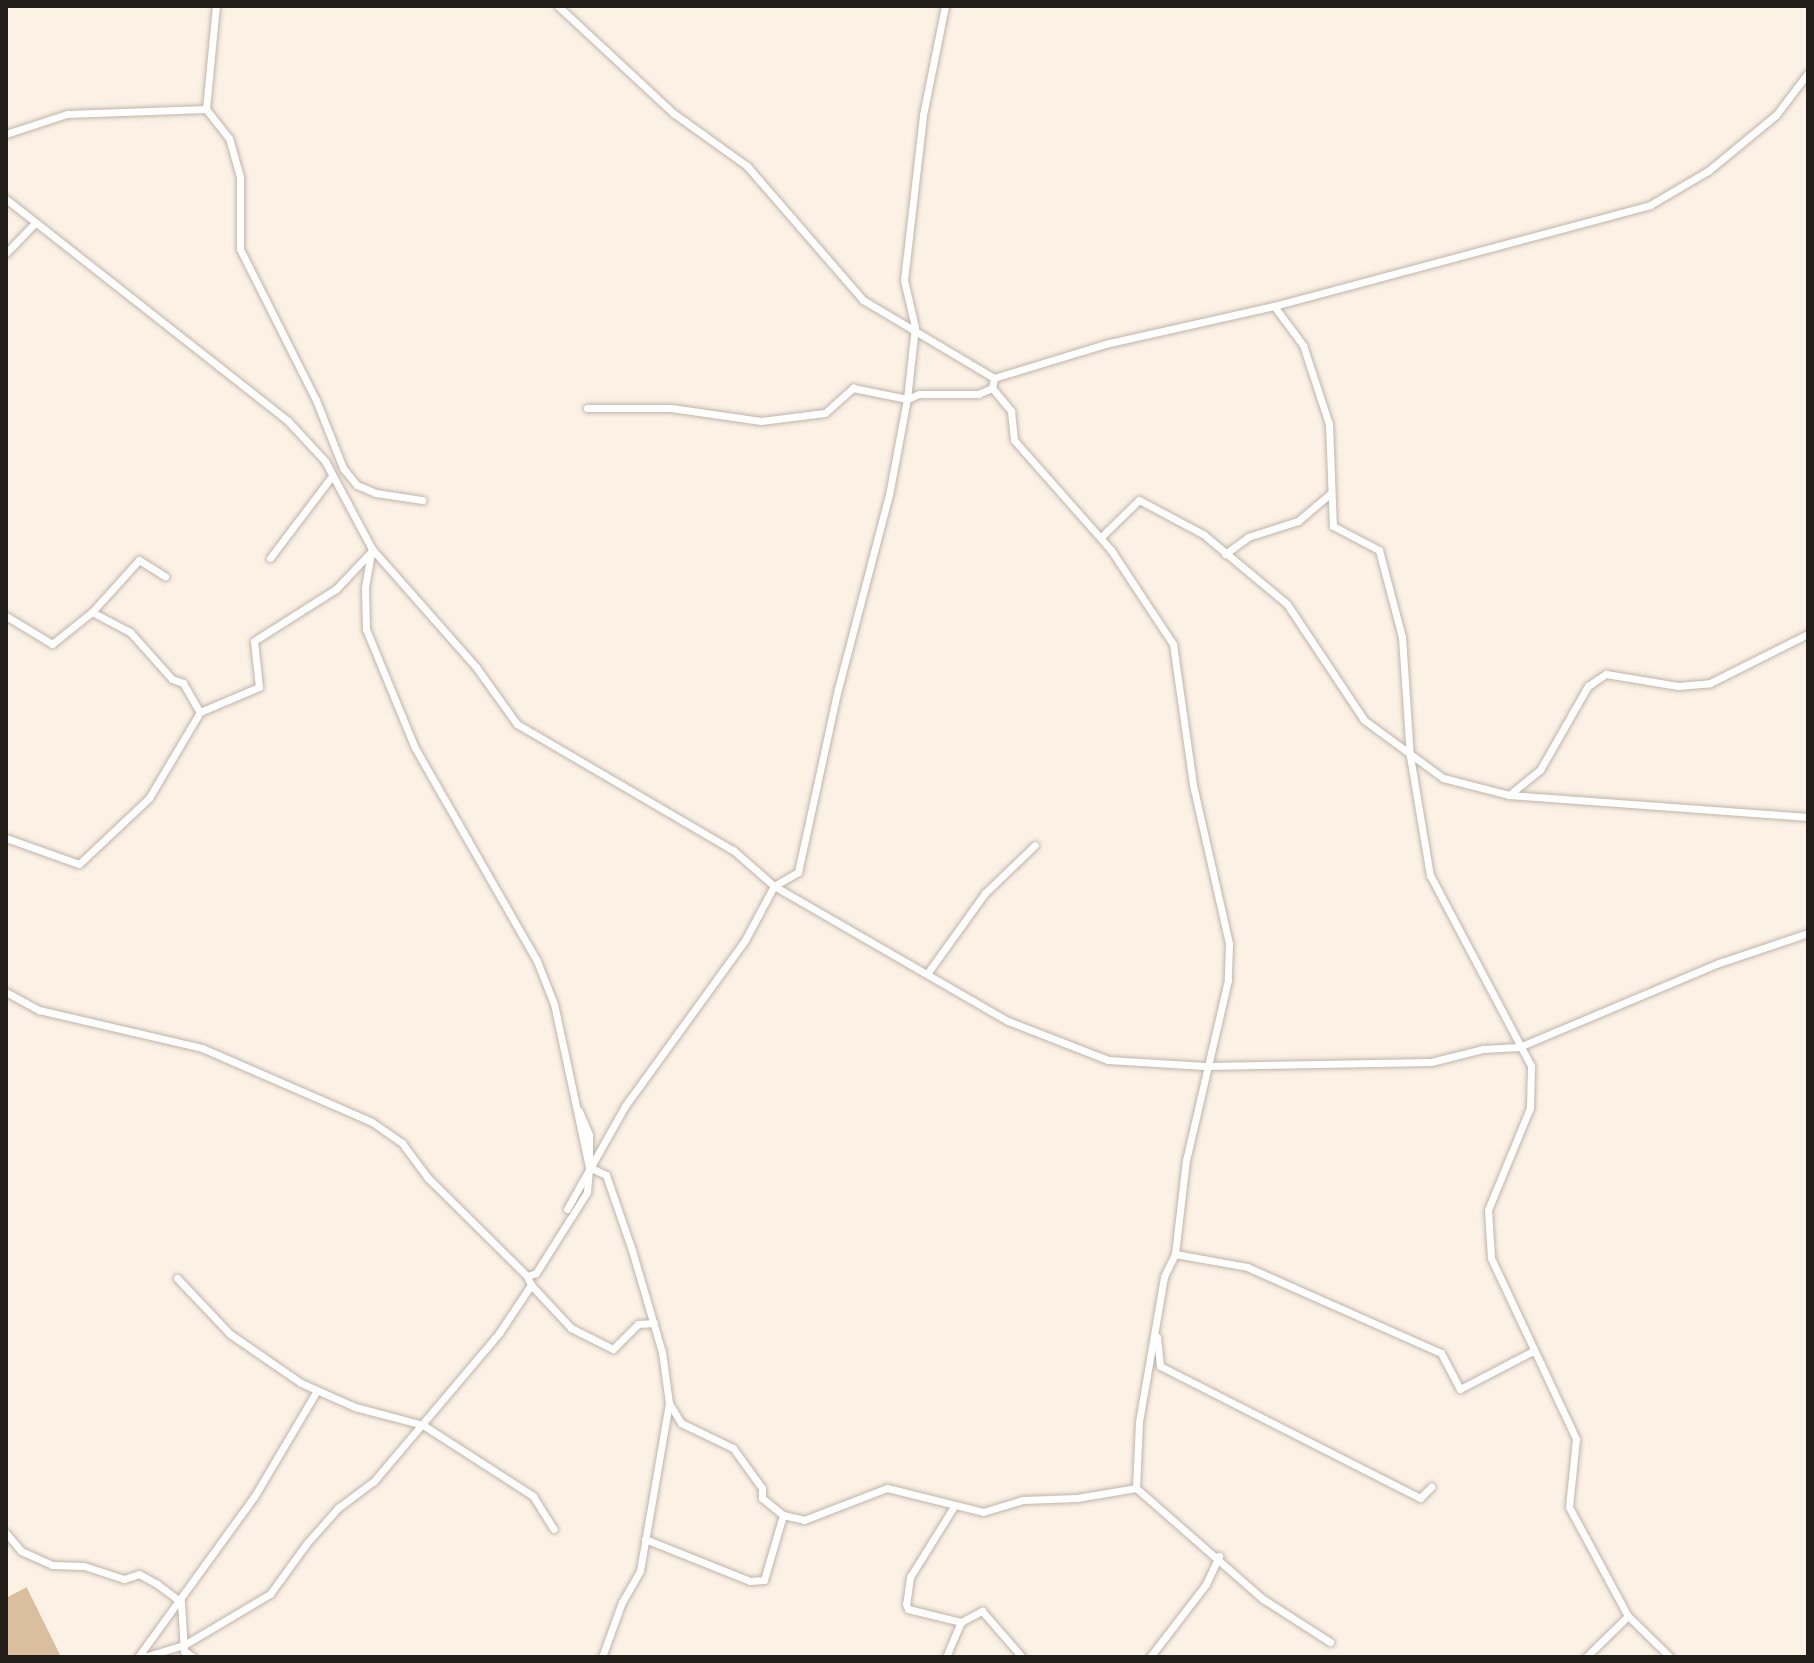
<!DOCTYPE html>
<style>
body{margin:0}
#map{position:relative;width:1814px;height:1663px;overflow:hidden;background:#fcf1e5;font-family:"Titillium Web",sans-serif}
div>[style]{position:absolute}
.green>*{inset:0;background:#dbbe9e}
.roads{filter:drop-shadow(0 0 2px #bfb5a9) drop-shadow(0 0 2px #bfb5a9)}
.minor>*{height:7px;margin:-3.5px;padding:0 3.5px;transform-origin:3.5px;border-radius:3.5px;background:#fff}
span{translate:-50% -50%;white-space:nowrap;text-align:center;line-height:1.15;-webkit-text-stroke:8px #fff;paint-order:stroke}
.frame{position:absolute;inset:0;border:8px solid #211e19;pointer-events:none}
</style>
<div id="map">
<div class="green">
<div style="clip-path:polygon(27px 1587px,27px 1588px,61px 1657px,8px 1657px,6px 1598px)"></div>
</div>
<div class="roads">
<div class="minor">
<div style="left:558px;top:6px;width:157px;rotate:42.9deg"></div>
<div style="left:673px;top:113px;width:91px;rotate:35.6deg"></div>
<div style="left:747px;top:166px;width:177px;rotate:49.1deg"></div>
<div style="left:863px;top:300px;width:152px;rotate:30.8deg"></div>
<div style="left:994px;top:378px;width:116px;rotate:-17deg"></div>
<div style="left:1105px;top:344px;width:173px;rotate:-12.7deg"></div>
<div style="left:1274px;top:306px;width:389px;rotate:-15deg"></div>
<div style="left:1650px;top:205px;width:67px;rotate:-30.4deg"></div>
<div style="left:1708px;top:171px;width:88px;rotate:-39.5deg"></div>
<div style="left:1776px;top:115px;width:53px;rotate:-52.7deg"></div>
<div style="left:206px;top:109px;width:37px;rotate:52deg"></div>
<div style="left:229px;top:138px;width:41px;rotate:74.2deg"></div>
<div style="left:240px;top:177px;width:72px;rotate:90deg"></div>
<div style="left:240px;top:249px;width:169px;rotate:63.3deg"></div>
<div style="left:316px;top:400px;width:73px;rotate:68.3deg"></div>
<div style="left:343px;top:468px;width:22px;rotate:51deg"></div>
<div style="left:357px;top:485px;width:21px;rotate:23deg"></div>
<div style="left:376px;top:493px;width:47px;rotate:8.7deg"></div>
<div style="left:6px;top:134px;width:64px;rotate:-18.2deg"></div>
<div style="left:67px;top:114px;width:139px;rotate:-2.1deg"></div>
<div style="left:206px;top:109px;width:103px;rotate:-84.5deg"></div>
<div style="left:6px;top:199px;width:359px;rotate:38.2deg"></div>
<div style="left:288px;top:421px;width:54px;rotate:47.2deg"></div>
<div style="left:325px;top:461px;width:100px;rotate:61.9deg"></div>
<div style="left:372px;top:549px;width:157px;rotate:48.6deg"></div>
<div style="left:476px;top:667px;width:70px;rotate:54.3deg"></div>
<div style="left:517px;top:724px;width:250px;rotate:30.3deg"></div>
<div style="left:733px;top:850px;width:55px;rotate:41.3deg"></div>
<div style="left:774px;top:886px;width:270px;rotate:30deg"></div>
<div style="left:1008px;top:1021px;width:107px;rotate:21.3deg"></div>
<div style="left:1108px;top:1060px;width:97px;rotate:3.5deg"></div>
<div style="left:1205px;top:1066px;width:226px;rotate:-1deg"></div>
<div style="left:1431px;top:1062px;width:54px;rotate:-14deg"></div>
<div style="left:1483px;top:1049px;width:36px;rotate:-3deg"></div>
<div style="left:1519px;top:1047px;width:217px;rotate:-22.8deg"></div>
<div style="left:1719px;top:963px;width:94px;rotate:-18.6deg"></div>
<div style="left:6px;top:253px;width:42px;rotate:-46deg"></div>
<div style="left:1274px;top:306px;width:49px;rotate:53.4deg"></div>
<div style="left:1303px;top:345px;width:83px;rotate:71.8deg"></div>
<div style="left:1329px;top:424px;width:102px;rotate:87.8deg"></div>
<div style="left:1333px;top:526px;width:52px;rotate:27.6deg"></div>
<div style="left:1379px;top:550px;width:90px;rotate:75.2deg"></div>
<div style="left:1402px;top:637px;width:119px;rotate:86.2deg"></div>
<div style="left:1410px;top:756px;width:121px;rotate:80.5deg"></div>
<div style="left:1430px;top:875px;width:216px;rotate:62.1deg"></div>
<div style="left:1531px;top:1066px;width:42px;rotate:91.4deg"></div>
<div style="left:1530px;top:1108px;width:110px;rotate:112.4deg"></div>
<div style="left:1488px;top:1210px;width:48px;rotate:86.4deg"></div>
<div style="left:1491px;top:1258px;width:200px;rotate:64.8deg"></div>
<div style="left:1576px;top:1439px;width:68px;rotate:95.9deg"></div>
<div style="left:1569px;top:1507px;width:124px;rotate:61.6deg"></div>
<div style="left:1628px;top:1616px;width:59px;rotate:135.7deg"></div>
<div style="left:994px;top:378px;width:10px;rotate:101deg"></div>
<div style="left:992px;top:388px;width:30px;rotate:50deg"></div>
<div style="left:1011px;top:411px;width:29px;rotate:84deg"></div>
<div style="left:1014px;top:440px;width:147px;rotate:48.6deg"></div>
<div style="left:1111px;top:550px;width:113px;rotate:56.6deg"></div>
<div style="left:1173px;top:644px;width:142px;rotate:81.9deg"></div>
<div style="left:1193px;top:785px;width:163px;rotate:77.2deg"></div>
<div style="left:1229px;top:944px;width:36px;rotate:92deg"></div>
<div style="left:1228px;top:980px;width:185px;rotate:103.1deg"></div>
<div style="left:1186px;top:1160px;width:95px;rotate:96.7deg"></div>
<div style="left:1175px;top:1254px;width:25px;rotate:116deg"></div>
<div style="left:1164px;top:1277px;width:147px;rotate:99.8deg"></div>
<div style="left:1139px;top:1422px;width:66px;rotate:92.6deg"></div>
<div style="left:587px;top:408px;width:84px"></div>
<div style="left:671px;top:408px;width:91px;rotate:8.2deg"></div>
<div style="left:761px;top:421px;width:64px;rotate:-7.1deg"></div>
<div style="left:825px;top:413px;width:38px;rotate:-42deg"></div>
<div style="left:853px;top:388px;width:55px;rotate:11.5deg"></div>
<div style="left:907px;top:399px;width:13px;rotate:-23deg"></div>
<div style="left:919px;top:394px;width:59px"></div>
<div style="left:978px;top:394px;width:15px;rotate:-23deg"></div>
<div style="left:1101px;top:537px;width:53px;rotate:-44.2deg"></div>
<div style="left:1139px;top:500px;width:72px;rotate:28deg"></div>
<div style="left:1203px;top:534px;width:109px;rotate:39.8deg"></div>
<div style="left:1287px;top:604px;width:139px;rotate:56.4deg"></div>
<div style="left:1364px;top:720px;width:98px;rotate:36.3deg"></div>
<div style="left:1443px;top:778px;width:68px;rotate:14.4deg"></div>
<div style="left:1509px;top:795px;width:300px;rotate:4.2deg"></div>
<div style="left:1225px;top:554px;width:29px;rotate:-36deg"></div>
<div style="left:1248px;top:537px;width:52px;rotate:-17.7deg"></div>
<div style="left:1298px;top:521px;width:43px;rotate:-40.3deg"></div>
<div style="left:270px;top:558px;width:103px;rotate:-52.9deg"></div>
<div style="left:92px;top:612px;width:70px;rotate:-47.9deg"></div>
<div style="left:139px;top:560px;width:31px;rotate:32deg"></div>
<div style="left:6px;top:616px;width:54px;rotate:31.3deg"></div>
<div style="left:52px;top:644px;width:51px;rotate:-38.7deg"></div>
<div style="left:92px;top:612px;width:43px;rotate:27.8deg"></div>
<div style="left:130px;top:632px;width:63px;rotate:48.2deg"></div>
<div style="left:172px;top:679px;width:12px;rotate:20deg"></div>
<div style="left:183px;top:683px;width:34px;rotate:60deg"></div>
<div style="left:1509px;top:795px;width:40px;rotate:-39deg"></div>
<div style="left:1540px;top:770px;width:97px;rotate:-60.3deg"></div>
<div style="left:1588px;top:686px;width:22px;rotate:-34deg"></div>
<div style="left:1606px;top:674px;width:73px;rotate:9.5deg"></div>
<div style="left:1678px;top:686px;width:32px;rotate:-5deg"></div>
<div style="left:1710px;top:683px;width:110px;rotate:-26.6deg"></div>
<div style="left:6px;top:838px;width:77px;rotate:19.6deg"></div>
<div style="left:79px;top:864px;width:96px;rotate:-43.3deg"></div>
<div style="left:149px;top:798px;width:100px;rotate:-59.3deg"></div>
<div style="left:200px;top:712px;width:64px;rotate:-23deg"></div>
<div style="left:259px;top:687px;width:46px;rotate:-96.2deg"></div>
<div style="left:254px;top:641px;width:97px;rotate:-32.4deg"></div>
<div style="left:336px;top:589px;width:48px;rotate:-46.7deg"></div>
<div style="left:929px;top:971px;width:96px;rotate:-54.3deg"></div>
<div style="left:985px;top:893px;width:69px;rotate:-43.8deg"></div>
<div style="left:6px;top:992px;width:38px;rotate:29deg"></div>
<div style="left:39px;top:1010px;width:167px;rotate:13.1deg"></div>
<div style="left:202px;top:1048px;width:185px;rotate:23.5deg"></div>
<div style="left:372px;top:1122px;width:37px;rotate:35deg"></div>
<div style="left:402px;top:1143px;width:44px;rotate:53.4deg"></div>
<div style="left:428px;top:1178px;width:139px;rotate:44.7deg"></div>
<div style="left:579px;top:1111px;width:26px;rotate:67deg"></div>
<div style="left:589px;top:1135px;width:32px;rotate:90deg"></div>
<div style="left:589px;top:1167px;width:19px;rotate:25deg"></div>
<div style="left:606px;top:1175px;width:76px;rotate:70.9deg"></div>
<div style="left:631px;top:1247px;width:109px;rotate:73.6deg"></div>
<div style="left:662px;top:1352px;width:51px;rotate:82.2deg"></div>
<div style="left:669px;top:1403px;width:170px;rotate:99.8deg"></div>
<div style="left:640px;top:1571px;width:36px;rotate:120deg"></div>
<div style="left:622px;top:1602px;width:59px;rotate:110deg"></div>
<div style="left:567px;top:1209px;width:118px;rotate:-60.6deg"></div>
<div style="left:625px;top:1106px;width:205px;rotate:-54.1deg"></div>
<div style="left:745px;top:940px;width:61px;rotate:-61.8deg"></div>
<div style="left:774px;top:886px;width:28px;rotate:-30deg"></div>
<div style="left:798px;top:872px;width:187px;rotate:-77.7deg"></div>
<div style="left:838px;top:689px;width:201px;rotate:-75.3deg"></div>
<div style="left:889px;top:495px;width:98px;rotate:-79.4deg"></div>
<div style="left:907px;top:399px;width:72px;rotate:-83.7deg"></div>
<div style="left:915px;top:327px;width:48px;rotate:-103.2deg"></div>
<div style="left:904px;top:280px;width:166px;rotate:-83.4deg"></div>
<div style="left:923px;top:115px;width:111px;rotate:-78.6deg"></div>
<div style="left:1175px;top:1254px;width:73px;rotate:10.2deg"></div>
<div style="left:1247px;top:1267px;width:212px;rotate:23.9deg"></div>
<div style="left:1441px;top:1353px;width:41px;rotate:62.2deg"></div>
<div style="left:1460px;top:1389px;width:82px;rotate:-27.5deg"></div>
<div style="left:177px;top:1278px;width:77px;rotate:46.6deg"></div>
<div style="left:230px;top:1334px;width:86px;rotate:34.6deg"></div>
<div style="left:301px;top:1383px;width:59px;rotate:24deg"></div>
<div style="left:355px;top:1407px;width:70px;rotate:14.8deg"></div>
<div style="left:423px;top:1425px;width:131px;rotate:32.8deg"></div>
<div style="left:533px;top:1496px;width:39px;rotate:58deg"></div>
<div style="left:531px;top:1285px;width:59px;rotate:47.1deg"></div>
<div style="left:571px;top:1328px;width:47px;rotate:26.6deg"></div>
<div style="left:613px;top:1349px;width:35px;rotate:-45deg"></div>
<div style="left:638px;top:1324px;width:16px;rotate:-4deg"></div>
<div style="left:1157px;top:1337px;width:29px;rotate:84deg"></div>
<div style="left:1160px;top:1366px;width:292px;rotate:26.9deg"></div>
<div style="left:1420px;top:1498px;width:16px;rotate:-45deg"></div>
<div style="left:669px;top:1403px;width:23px;rotate:59deg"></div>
<div style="left:681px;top:1423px;width:58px;rotate:25.7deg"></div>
<div style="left:733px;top:1448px;width:49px;rotate:54.1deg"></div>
<div style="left:762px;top:1488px;width:10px;rotate:90deg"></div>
<div style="left:762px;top:1498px;width:27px;rotate:39deg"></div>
<div style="left:783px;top:1515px;width:22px;rotate:13deg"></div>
<div style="left:804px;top:1520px;width:89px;rotate:-21.1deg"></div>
<div style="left:887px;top:1488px;width:99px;rotate:14deg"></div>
<div style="left:983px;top:1512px;width:42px;rotate:-16.7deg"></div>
<div style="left:1023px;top:1500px;width:54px;rotate:-2.1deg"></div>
<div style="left:1077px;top:1498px;width:60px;rotate:-9.6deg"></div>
<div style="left:1136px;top:1488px;width:169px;rotate:41.2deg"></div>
<div style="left:1263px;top:1599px;width:80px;rotate:32.7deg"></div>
<div style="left:953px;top:1508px;width:81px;rotate:121.9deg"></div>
<div style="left:910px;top:1577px;width:27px;rotate:98deg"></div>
<div style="left:906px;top:1604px;width:5px;rotate:68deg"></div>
<div style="left:908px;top:1609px;width:55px;rotate:13.8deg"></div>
<div style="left:6px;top:1533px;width:23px;rotate:50deg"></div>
<div style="left:21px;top:1551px;width:34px;rotate:24deg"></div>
<div style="left:52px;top:1565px;width:32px;rotate:2deg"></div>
<div style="left:84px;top:1566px;width:42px;rotate:18deg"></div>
<div style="left:124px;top:1579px;width:16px;rotate:-18deg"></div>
<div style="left:139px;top:1574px;width:21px;rotate:29deg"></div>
<div style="left:157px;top:1584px;width:30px;rotate:37deg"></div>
<div style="left:181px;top:1602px;width:49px;rotate:86.5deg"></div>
<div style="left:184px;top:1651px;width:11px;rotate:34deg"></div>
<div style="left:645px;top:1539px;width:113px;rotate:21.8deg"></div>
<div style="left:750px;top:1581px;width:14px;rotate:-4deg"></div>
<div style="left:764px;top:1580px;width:68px;rotate:-73.7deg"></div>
<div style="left:1628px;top:1616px;width:59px;rotate:44.3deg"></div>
<div style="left:138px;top:1657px;width:198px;rotate:-54.1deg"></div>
<div style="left:254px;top:1497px;width:122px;rotate:-59.4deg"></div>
<div style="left:144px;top:1657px;width:42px;rotate:-16.7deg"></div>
<div style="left:184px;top:1645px;width:100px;rotate:-30.7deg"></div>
<div style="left:270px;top:1594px;width:63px;rotate:-54deg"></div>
<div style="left:307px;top:1543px;width:47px;rotate:-48.5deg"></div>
<div style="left:338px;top:1508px;width:45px;rotate:-36.9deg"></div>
<div style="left:374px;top:1481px;width:194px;rotate:-49.8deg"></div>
<div style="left:499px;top:1333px;width:58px;rotate:-56.3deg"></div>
<div style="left:531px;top:1285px;width:10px;rotate:-114deg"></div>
<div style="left:527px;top:1276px;width:9px;rotate:-18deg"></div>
<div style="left:536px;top:1273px;width:96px;rotate:-57.8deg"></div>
<div style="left:587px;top:1192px;width:25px;rotate:-85deg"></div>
<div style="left:589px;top:1167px;width:167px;rotate:-102.1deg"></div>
<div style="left:554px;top:1004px;width:46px;rotate:-111.6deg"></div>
<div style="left:537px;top:961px;width:245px;rotate:-119.8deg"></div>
<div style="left:415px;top:748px;width:129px;rotate:-112.4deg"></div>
<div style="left:366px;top:629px;width:42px;rotate:-91.4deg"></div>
<div style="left:365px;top:587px;width:39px;rotate:-80deg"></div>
<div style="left:946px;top:1657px;width:38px;rotate:-67deg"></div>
<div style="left:961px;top:1622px;width:24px;rotate:-28deg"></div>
<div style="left:982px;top:1611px;width:61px;rotate:49deg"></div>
<div style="left:1150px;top:1657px;width:92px;rotate:-52.5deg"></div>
<div style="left:1206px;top:1584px;width:31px;rotate:-65deg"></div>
</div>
</div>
<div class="frame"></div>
</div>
